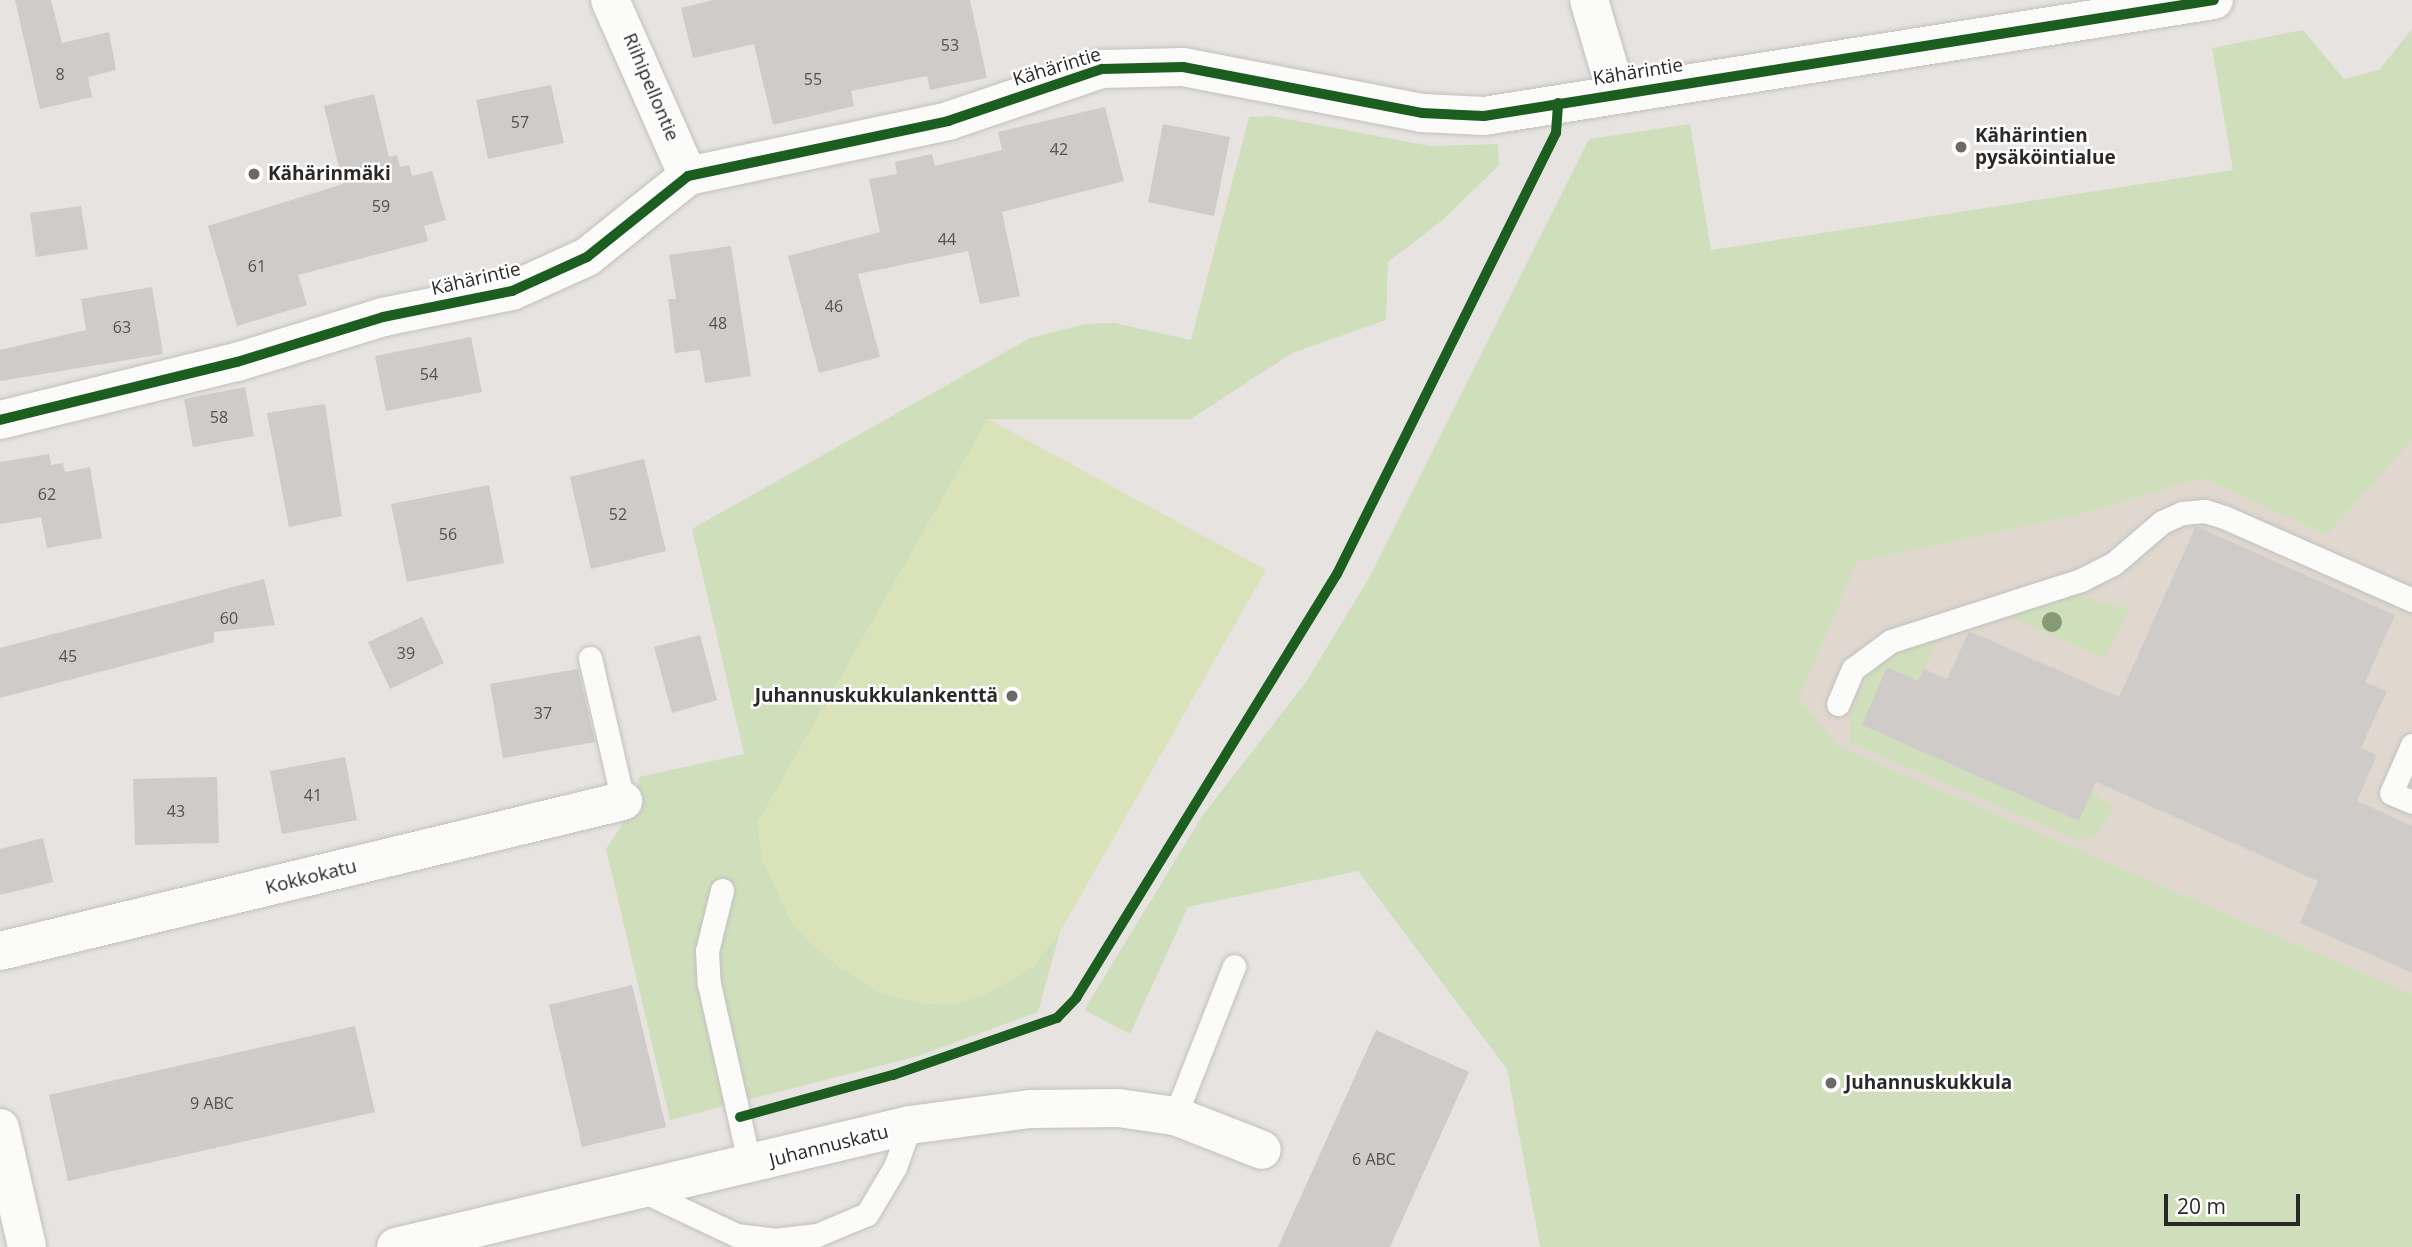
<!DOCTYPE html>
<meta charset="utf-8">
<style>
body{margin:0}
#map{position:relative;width:2412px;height:1247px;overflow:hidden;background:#e6e3e0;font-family:"Open Sans",sans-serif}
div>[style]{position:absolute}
.education>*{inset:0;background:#e0d8cf}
.green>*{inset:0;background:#d0dfbb}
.pitch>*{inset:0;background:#dae2ba}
.building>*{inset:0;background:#cecbc9}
.roads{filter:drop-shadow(0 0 2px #c1c1c1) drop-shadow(0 0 2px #c1c1c1)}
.lane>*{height:23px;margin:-11.5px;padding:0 11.5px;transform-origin:11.5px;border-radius:11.5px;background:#fbfbfa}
.street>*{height:38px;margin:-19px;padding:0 19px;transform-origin:19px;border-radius:19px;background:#fbfbfa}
.cycleway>*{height:10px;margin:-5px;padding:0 5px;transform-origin:5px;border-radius:5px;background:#1b5e20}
.trees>*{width:20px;height:20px;margin:-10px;border-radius:50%;background:#869a76}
.dots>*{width:19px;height:19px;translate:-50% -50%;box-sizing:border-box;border:4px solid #fff;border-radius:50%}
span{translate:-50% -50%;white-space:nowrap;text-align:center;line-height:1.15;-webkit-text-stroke:5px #fff;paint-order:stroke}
.number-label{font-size:16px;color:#535252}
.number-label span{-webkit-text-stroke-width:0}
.street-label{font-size:19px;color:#292929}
.poi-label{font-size:19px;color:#292929;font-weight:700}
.left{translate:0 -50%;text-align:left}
.right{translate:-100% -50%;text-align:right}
.scale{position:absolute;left:2164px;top:1194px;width:136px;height:32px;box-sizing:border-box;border:4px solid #292929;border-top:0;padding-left:9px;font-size:21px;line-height:24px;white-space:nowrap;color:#292929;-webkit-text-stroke:5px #fff;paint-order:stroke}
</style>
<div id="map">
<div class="education">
<div style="clip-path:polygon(2412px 263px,2412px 1038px,1761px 747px,1857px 534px)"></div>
</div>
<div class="green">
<div style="clip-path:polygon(2412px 29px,2412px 440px,2327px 535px,2202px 478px,2078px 515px,1857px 562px,1799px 699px,1838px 746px,2412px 994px,2412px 1247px,1540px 1247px,1507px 1069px,1358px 871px,1188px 907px,1130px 1034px,1084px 1010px,1203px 815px,1306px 682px,1369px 578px,1589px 139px,1690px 124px,1711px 250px,2233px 170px,2212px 48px,2303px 30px,2344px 79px,2379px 70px)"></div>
<div style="clip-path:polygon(1271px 116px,1430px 146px,1498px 144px,1499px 165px,1444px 219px,1388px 262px,1386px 320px,1292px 353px,1191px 419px,988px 419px,758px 822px,762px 859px,793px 925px,842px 969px,983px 996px,1033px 967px,1060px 932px,1038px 1012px,918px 1056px,670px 1120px,606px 849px,632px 809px,639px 777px,744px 754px,692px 529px,1030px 338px,1085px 324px,1114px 323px,1191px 340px,1249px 117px)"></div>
<div style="clip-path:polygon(2074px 594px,2129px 609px,2105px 659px,2000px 613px)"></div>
<div style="clip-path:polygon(1942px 632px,1918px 681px,1862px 725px,2079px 821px,2092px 791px,2114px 808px,2096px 837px,2078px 840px,1850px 743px,1849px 718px,1871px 669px,1898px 650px)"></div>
</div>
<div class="pitch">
<div style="clip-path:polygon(988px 419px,1266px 570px,1060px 932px,1033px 967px,983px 996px,952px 1005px,919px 1003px,875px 991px,815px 948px,793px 925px,762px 859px,758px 822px)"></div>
</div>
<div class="building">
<div style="clip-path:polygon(15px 0,51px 0,62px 43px,109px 32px,116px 70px,88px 77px,92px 97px,40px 109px)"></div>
<div style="clip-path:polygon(713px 0,970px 0,987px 78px,930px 90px,927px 76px,851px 91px,854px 106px,773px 125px,754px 44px,693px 58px,681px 8px)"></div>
<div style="clip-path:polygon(551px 85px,564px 143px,488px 159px,476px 100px)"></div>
<div style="clip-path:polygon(374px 94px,389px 157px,397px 155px,400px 167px,409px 165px,412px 176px,432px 171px,446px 220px,424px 226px,428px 241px,298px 275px,307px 305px,237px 326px,208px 226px,343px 184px,324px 106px)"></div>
<div style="clip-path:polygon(1105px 107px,1124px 181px,1002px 212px,1020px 296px,980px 304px,968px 251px,858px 274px,880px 357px,819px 373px,788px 256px,880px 232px,869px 179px,897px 174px,895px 162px,932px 154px,935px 166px,1002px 150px,998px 132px)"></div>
<div style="clip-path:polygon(1163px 124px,1230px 137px,1214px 216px,1148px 202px)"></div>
<div style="clip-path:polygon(81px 206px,88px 249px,36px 257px,30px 213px)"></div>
<div style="clip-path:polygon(731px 246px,751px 376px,705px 383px,700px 350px,675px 353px,668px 299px,676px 299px,669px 255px)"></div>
<div style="clip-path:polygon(152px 287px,163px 354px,0 381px,0 350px,86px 330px,81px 299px)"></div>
<div style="clip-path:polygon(471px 337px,482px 392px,386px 411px,375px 356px)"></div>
<div style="clip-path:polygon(245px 387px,254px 436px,193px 447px,184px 399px)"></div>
<div style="clip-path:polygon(325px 404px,342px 516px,289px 527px,267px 413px)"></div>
<div style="clip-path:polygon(49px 454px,51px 465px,63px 463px,65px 472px,90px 467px,102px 538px,47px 548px,41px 517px,0 524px,0 462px)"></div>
<div style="clip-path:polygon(644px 459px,666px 551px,591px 569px,570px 477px)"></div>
<div style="clip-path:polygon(489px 485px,504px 563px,407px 582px,391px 504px)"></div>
<div style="clip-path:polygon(2196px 526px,2395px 615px,2365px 682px,2387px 691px,2361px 748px,2377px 755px,2357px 801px,2412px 826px,2412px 973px,2300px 923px,2318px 881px,2096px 782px,2079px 821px,1862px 725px,1887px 667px,1918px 681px,1924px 669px,1947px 679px,1969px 631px,2119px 697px)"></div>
<div style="clip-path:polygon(264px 579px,275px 625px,214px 632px,214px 642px,0 698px,0 648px)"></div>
<div style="clip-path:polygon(422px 617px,444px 663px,390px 689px,368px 642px)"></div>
<div style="clip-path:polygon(700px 635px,717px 700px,672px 713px,654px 647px)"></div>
<div style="clip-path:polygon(578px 669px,595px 742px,503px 758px,490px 684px)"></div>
<div style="clip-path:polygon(345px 757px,357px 820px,282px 834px,270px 771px)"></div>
<div style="clip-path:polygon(217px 777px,219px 843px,135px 845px,133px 779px)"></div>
<div style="clip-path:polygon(43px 838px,53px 882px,0 895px,0 849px)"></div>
<div style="clip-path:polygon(632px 985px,666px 1127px,582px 1147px,549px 1005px)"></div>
<div style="clip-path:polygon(355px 1026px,375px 1112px,68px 1181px,49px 1095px)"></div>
<div style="clip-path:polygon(1376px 1030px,1469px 1072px,1390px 1247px,1278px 1247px)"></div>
</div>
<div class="roads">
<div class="lane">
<div style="left:590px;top:658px;width:147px;rotate:77deg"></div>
<div style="left:1838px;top:704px;width:38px;rotate:-67deg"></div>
<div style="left:1853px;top:669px;width:47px;rotate:-36.4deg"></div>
<div style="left:1891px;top:641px;width:200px;rotate:-17.8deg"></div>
<div style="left:2081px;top:580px;width:36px;rotate:-27deg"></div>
<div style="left:2113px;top:564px;width:65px;rotate:-40.6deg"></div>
<div style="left:2162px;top:522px;width:22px;rotate:-24deg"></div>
<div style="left:2182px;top:513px;width:23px;rotate:-5deg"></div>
<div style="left:2205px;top:511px;width:20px;rotate:18deg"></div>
<div style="left:2224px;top:517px;width:206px;rotate:23.8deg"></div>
<div style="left:2412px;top:745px;width:52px;rotate:113.6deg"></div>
<div style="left:2391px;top:793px;width:23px;rotate:23deg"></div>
<div style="left:722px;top:890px;width:63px;rotate:103.8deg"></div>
<div style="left:707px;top:951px;width:33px;rotate:87deg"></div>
<div style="left:709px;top:984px;width:187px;rotate:77.3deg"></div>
<div style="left:1175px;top:1116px;width:161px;rotate:-68.5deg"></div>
<div style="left:641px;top:1190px;width:105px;rotate:25.3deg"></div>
<div style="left:736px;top:1235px;width:39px;rotate:7deg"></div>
<div style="left:775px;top:1240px;width:42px;rotate:-6.8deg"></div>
<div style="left:817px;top:1235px;width:54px;rotate:-22.8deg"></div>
<div style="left:867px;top:1214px;width:55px;rotate:-59.2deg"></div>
<div style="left:895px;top:1167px;width:45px;rotate:-70.3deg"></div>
</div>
<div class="street">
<div style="left:610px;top:0;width:193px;rotate:66.1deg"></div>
<div style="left:1589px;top:0;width:96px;rotate:73.6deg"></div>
<div style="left:0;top:420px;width:244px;rotate:-13.8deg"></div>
<div style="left:237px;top:362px;width:153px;rotate:-17.1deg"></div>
<div style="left:383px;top:317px;width:132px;rotate:-11.4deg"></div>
<div style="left:512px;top:291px;width:82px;rotate:-24.4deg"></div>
<div style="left:587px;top:257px;width:129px;rotate:-38.7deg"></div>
<div style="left:688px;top:176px;width:266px;rotate:-11.9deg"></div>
<div style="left:948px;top:121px;width:163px;rotate:-18.7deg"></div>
<div style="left:1102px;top:69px;width:81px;rotate:-1.4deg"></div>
<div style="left:1183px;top:67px;width:243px;rotate:10.9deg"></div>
<div style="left:1422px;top:113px;width:62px;rotate:2.8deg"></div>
<div style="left:1484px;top:116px;width:739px;rotate:-9.03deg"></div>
<div style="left:0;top:951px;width:641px;rotate:-13.54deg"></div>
<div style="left:0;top:1128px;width:122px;rotate:77.2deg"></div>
<div style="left:396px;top:1247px;width:528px;rotate:-13.35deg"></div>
<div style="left:910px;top:1125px;width:121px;rotate:-7.6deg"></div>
<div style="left:1030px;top:1109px;width:88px;rotate:-0.7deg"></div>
<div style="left:1118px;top:1108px;width:58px;rotate:8deg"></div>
<div style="left:1175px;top:1116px;width:93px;rotate:21.3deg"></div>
</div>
</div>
<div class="cycleway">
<div style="left:0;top:420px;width:244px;rotate:-13.8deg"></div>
<div style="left:237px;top:362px;width:153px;rotate:-17.1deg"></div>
<div style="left:383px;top:317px;width:132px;rotate:-11.4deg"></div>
<div style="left:512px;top:291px;width:82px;rotate:-24.4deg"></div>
<div style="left:587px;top:257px;width:129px;rotate:-38.7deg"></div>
<div style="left:688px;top:176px;width:266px;rotate:-11.9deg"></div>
<div style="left:948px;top:121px;width:163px;rotate:-18.7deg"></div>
<div style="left:1102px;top:69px;width:81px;rotate:-1.4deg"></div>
<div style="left:1183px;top:67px;width:243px;rotate:10.9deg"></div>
<div style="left:1422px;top:113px;width:62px;rotate:2.8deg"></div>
<div style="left:1484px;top:116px;width:739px;rotate:-9.03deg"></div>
<div style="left:740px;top:1117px;width:159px;rotate:-15.4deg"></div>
<div style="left:893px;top:1075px;width:174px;rotate:-19.2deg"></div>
<div style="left:1057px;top:1018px;width:28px;rotate:-46deg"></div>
<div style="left:1076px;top:998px;width:498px;rotate:-58.4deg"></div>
<div style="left:1337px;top:574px;width:492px;rotate:-63.6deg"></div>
<div style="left:1556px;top:133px;width:30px;rotate:-86deg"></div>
</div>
<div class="trees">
<div style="left:2052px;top:622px"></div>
</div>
<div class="dots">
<div style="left:1961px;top:147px;background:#6b6a69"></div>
<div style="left:254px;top:174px;background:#6b6a69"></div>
<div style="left:1012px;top:696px;background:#6b6a69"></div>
<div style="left:1831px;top:1083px;background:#6b6a69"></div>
</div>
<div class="number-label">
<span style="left:950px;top:45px">53</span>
<span style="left:60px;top:74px">8</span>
<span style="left:813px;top:79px">55</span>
<span style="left:520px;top:122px">57</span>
<span style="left:1059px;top:149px">42</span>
<span style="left:381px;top:206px">59</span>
<span style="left:947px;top:239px">44</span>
<span style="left:257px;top:266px">61</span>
<span style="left:834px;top:306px">46</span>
<span style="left:718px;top:323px">48</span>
<span style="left:122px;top:327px">63</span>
<span style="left:429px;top:374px">54</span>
<span style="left:219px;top:417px">58</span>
<span style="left:47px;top:494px">62</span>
<span style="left:618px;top:514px">52</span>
<span style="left:448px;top:534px">56</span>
<span style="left:229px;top:618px">60</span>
<span style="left:406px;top:653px">39</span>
<span style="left:68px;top:656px">45</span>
<span style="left:543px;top:713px">37</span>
<span style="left:313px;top:795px">41</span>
<span style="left:176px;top:811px">43</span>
<span style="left:212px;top:1103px">9 ABC</span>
<span style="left:1374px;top:1159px">6 ABC</span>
</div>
<div class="street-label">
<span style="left:1057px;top:67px;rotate:-17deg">Kähärintie</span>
<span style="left:1638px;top:72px;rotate:-9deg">Kähärintie</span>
<span style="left:651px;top:87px;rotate:67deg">Riihipellontie</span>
<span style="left:476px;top:279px;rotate:-13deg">Kähärintie</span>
<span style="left:311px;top:877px;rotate:-14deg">Kokkokatu</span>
<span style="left:829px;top:1146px;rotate:-14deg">Juhannuskatu</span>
</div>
<div class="poi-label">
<span class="left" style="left:1975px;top:147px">Kähärintien<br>pysäköintialue</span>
<span class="left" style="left:268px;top:174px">Kähärinmäki</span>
<span class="right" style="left:998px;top:696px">Juhannuskukkulankenttä</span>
<span class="left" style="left:1845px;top:1083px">Juhannuskukkula</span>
</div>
<div class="scale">20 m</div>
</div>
